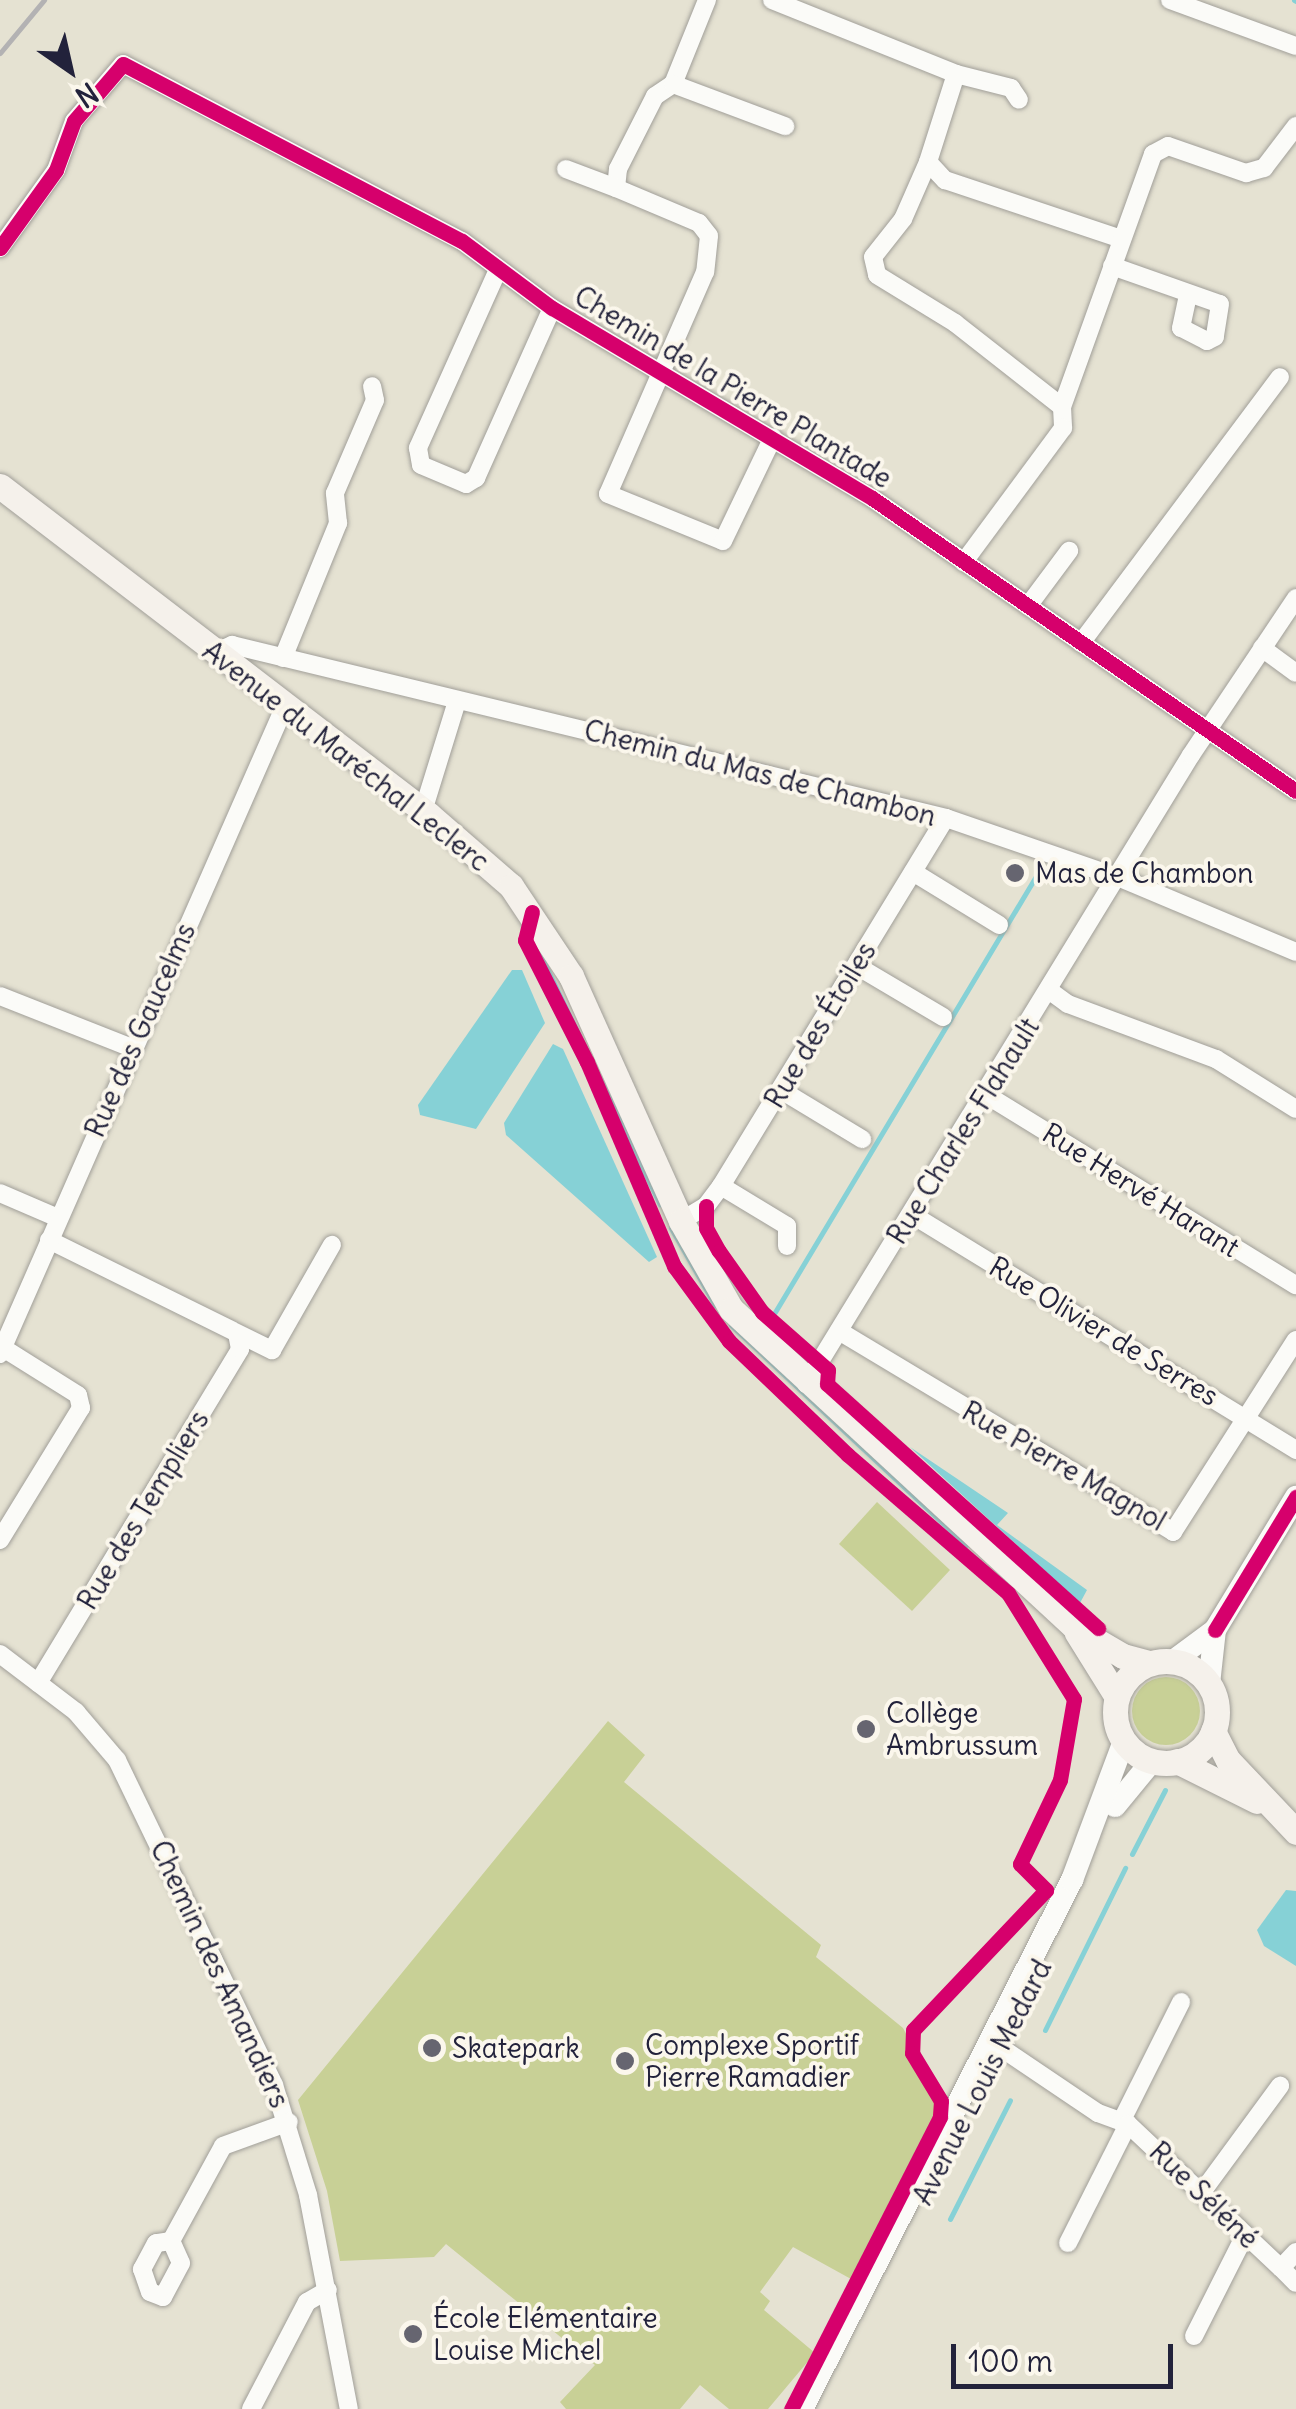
<!DOCTYPE html>
<meta charset="utf-8">
<style>
body{margin:0}
#map{position:relative;width:1296px;height:2409px;overflow:hidden;background:#e5e2d2;font-family:Delius,sans-serif}
div>[style]{position:absolute}
.green>*{inset:0;background:#c8d096}
.round{border-radius:50%}
.water>*{inset:0;background:#86d1d6}
.stream>*{height:5px;margin:-2.5px;padding:0 2.5px;transform-origin:2.5px;border-radius:2.5px;background:#86d1d6}
.roads{filter:drop-shadow(0 0 2px #a19f99) drop-shadow(0 0 2px #a19f99)}
.minor>*{height:18px;margin:-9px;padding:0 9px;transform-origin:9px;border-radius:9px;background:#fbfbf8}
.tertiary>*{height:22px;margin:-11px;padding:0 11px;transform-origin:11px;border-radius:11px;background:#fbfbf8}
.secondary>*{height:25px;margin:-12.5px;padding:0 12.5px;transform-origin:12.5px;border-radius:12.5px;background:#f5f1eb}
.secondary>.ring{margin:-12.5px;padding:0;box-sizing:content-box;background:none;border:25px solid #f5f1eb;border-radius:50%}
.rail>*{height:5px;margin:-2.5px;padding:0 2.5px;transform-origin:2.5px;border-radius:2.5px;background:#b3b2b3}
.cycleway>*{height:15px;margin:-7.5px;padding:0 7.5px;transform-origin:7.5px;border-radius:7.5px;background:#d6006c}
.dots>*{width:28px;height:28px;translate:-50% -50%;box-sizing:border-box;border:5px solid #fbf7ec;border-radius:50%}
span{translate:-50% -50%;white-space:nowrap;text-align:center;line-height:1.15;-webkit-text-stroke:8px #fbf7ec;paint-order:stroke}
.street-label{font-size:28px;color:#22223b}
.poi-label{font-size:28px;color:#22223b}
.left{translate:0 -50%;text-align:left}
.north{position:absolute;left:20px;top:20px;width:100px;height:100px;-webkit-text-stroke:8px #fbf7ec;paint-order:stroke;rotate:146deg;font-size:28px;font-weight:700;line-height:40px;text-align:center;color:#22223b}
.north::after{content:'';display:block;margin:auto;width:35px;height:45px;background:#22223b;clip-path:polygon(50% 0,100% 100%,50% 72%,0 100%)}
.scale{position:absolute;left:951px;top:2344px;width:222px;height:45px;box-sizing:border-box;border:5px solid #22223b;border-top:0;padding-left:12px;font-size:30px;line-height:35px;white-space:nowrap;color:#22223b;-webkit-text-stroke:8px #fbf7ec;paint-order:stroke}
</style>
<div id="map">
<div class="green">
<div style="clip-path:polygon(877px 1502px,950px 1570px,912px 1611px,839px 1544px)"></div>
<div class="round" style="left:1132px;top:1677px;width:68px;height:68px"></div>
<div style="clip-path:polygon(608px 1721px,645px 1755px,624px 1782px,821px 1945px,816px 1957px,903px 2028px,941px 2101px,851px 2279px,793px 2247px,760px 2292px,770px 2301px,764px 2310px,815px 2353px,768px 2409px,729px 2409px,700px 2385px,680px 2409px,566px 2409px,560px 2402px,595px 2365px,446px 2244px,434px 2257px,340px 2261px,327px 2191px,298px 2100px)"></div>
</div>
<div class="water">
<div style="clip-path:polygon(512px 970px,522px 970px,545px 1023px,476px 1129px,420px 1115px,418px 1105px)"></div>
<div style="clip-path:polygon(553px 1044px,563px 1049px,657px 1257px,649px 1262px,506px 1135px,504px 1123px)"></div>
<div style="clip-path:polygon(910px 1447px,1008px 1513px,997px 1525px,1087px 1590px,1080px 1603px)"></div>
<div style="clip-path:polygon(1286px 1890px,1296px 1891px,1296px 1966px,1264px 1946px,1257px 1930px)"></div>
</div>
<div class="stream">
<div style="left:1294px;top:0;width:2px;rotate:27deg"></div>
<div style="left:539px;top:952px;width:280px;rotate:64.4deg"></div>
<div style="left:671px;top:1228px;width:89px;rotate:60.3deg"></div>
<div style="left:775px;top:1312px;width:514px;rotate:-59.09deg"></div>
<div style="left:731px;top:1325px;width:322px;rotate:43.1deg"></div>
<div style="left:1132px;top:1854px;width:72px;rotate:-62.7deg"></div>
<div style="left:1045px;top:2030px;width:181px;rotate:-63.7deg"></div>
<div style="left:950px;top:2219px;width:133px;rotate:-63.2deg"></div>
</div>
<div class="roads">
<div class="minor">
<div style="left:707px;top:0;width:91px;rotate:112deg"></div>
<div style="left:673px;top:84px;width:22px;rotate:146deg"></div>
<div style="left:655px;top:96px;width:82px;rotate:116.9deg"></div>
<div style="left:618px;top:169px;width:19px;rotate:96deg"></div>
<div style="left:616px;top:188px;width:90px;rotate:22.9deg"></div>
<div style="left:699px;top:223px;width:16px;rotate:52deg"></div>
<div style="left:709px;top:236px;width:36px;rotate:96deg"></div>
<div style="left:705px;top:272px;width:242px;rotate:113.6deg"></div>
<div style="left:608px;top:494px;width:124px;rotate:22.2deg"></div>
<div style="left:723px;top:541px;width:115px;rotate:-64.3deg"></div>
<div style="left:772px;top:0;width:198px;rotate:21.9deg"></div>
<div style="left:956px;top:74px;width:92px;rotate:107.7deg"></div>
<div style="left:928px;top:162px;width:25px;rotate:47deg"></div>
<div style="left:945px;top:180px;width:186px;rotate:18.5deg"></div>
<div style="left:1170px;top:0;width:134px;rotate:20.1deg"></div>
<div style="left:956px;top:74px;width:57px;rotate:14.3deg"></div>
<div style="left:1011px;top:88px;width:14px;rotate:56deg"></div>
<div style="left:673px;top:84px;width:120px;rotate:20.6deg"></div>
<div style="left:928px;top:162px;width:62px;rotate:113.7deg"></div>
<div style="left:903px;top:219px;width:48px;rotate:128.3deg"></div>
<div style="left:873px;top:257px;width:18px;rotate:77deg"></div>
<div style="left:877px;top:275px;width:92px;rotate:31.6deg"></div>
<div style="left:955px;top:323px;width:136px;rotate:38.1deg"></div>
<div style="left:1062px;top:407px;width:21px;rotate:87deg"></div>
<div style="left:1063px;top:428px;width:167px;rotate:126.5deg"></div>
<div style="left:566px;top:169px;width:53px;rotate:20.8deg"></div>
<div style="left:0;top:248px;width:96px;rotate:-54.3deg"></div>
<div style="left:56px;top:170px;width:52px;rotate:-69.8deg"></div>
<div style="left:74px;top:121px;width:75px;rotate:-49.3deg"></div>
<div style="left:123px;top:64px;width:382px;rotate:27.6deg"></div>
<div style="left:462px;top:241px;width:112px;rotate:36.7deg"></div>
<div style="left:552px;top:308px;width:372px;rotate:30.7deg"></div>
<div style="left:872px;top:498px;width:515px;rotate:34.65deg"></div>
<div style="left:1112px;top:266px;width:114px;rotate:19.4deg"></div>
<div style="left:1220px;top:304px;width:33px;rotate:99deg"></div>
<div style="left:1215px;top:337px;width:9px;rotate:153deg"></div>
<div style="left:1207px;top:341px;width:29px;rotate:-153deg"></div>
<div style="left:1181px;top:328px;width:35px;rotate:-78deg"></div>
<div style="left:497px;top:272px;width:193px;rotate:114.2deg"></div>
<div style="left:418px;top:448px;width:17px;rotate:80deg"></div>
<div style="left:421px;top:465px;width:49px;rotate:22.9deg"></div>
<div style="left:466px;top:484px;width:12px;rotate:-31deg"></div>
<div style="left:476px;top:478px;width:186px;rotate:-65.9deg"></div>
<div style="left:1062px;top:407px;width:269px;rotate:-70.2deg"></div>
<div style="left:1153px;top:154px;width:17px;rotate:-28deg"></div>
<div style="left:1168px;top:146px;width:83px;rotate:19.1deg"></div>
<div style="left:1246px;top:173px;width:19px;rotate:-16deg"></div>
<div style="left:1264px;top:168px;width:53px;rotate:-52.7deg"></div>
<div style="left:1028px;top:606px;width:69px;rotate:-53.3deg"></div>
<div style="left:1081px;top:643px;width:332px;rotate:-53.2deg"></div>
<div style="left:1262px;top:648px;width:42px;rotate:36.3deg"></div>
<div style="left:214px;top:653px;width:20px;rotate:-24deg"></div>
<div style="left:232px;top:645px;width:735px;rotate:13.62deg"></div>
<div style="left:946px;top:818px;width:184px;rotate:19deg"></div>
<div style="left:1120px;top:878px;width:191px;rotate:22.8deg"></div>
<div style="left:283px;top:658px;width:146px;rotate:-67.8deg"></div>
<div style="left:338px;top:523px;width:30px;rotate:-96deg"></div>
<div style="left:335px;top:493px;width:101px;rotate:-66.7deg"></div>
<div style="left:375px;top:400px;width:14px;rotate:-102deg"></div>
<div style="left:423px;top:811px;width:115px;rotate:-72.8deg"></div>
<div style="left:913px;top:872px;width:101px;rotate:31.6deg"></div>
<div style="left:857px;top:966px;width:100px;rotate:30.7deg"></div>
<div style="left:1050px;top:991px;width:22px;rotate:36deg"></div>
<div style="left:1068px;top:1004px;width:158px;rotate:20.4deg"></div>
<div style="left:1216px;top:1059px;width:94px;rotate:32deg"></div>
<div style="left:0;top:996px;width:142px;rotate:21.5deg"></div>
<div style="left:781px;top:1090px;width:95px;rotate:31.2deg"></div>
<div style="left:985px;top:1094px;width:365px;rotate:31.6deg"></div>
<div style="left:721px;top:1186px;width:77px;rotate:31.2deg"></div>
<div style="left:787px;top:1226px;width:20px;rotate:90deg"></div>
<div style="left:0;top:1193px;width:63px;rotate:23.3deg"></div>
<div style="left:911px;top:1214px;width:452px;rotate:31.5deg"></div>
<div style="left:681px;top:1221px;width:29px;rotate:-31deg"></div>
<div style="left:706px;top:1206px;width:25px;rotate:-53deg"></div>
<div style="left:721px;top:1186px;width:431px;rotate:-58.6deg"></div>
<div style="left:49px;top:1240px;width:249px;rotate:26.3deg"></div>
<div style="left:272px;top:1350px;width:121px;rotate:-60.3deg"></div>
<div style="left:839px;top:1331px;width:390px;rotate:31deg"></div>
<div style="left:1173px;top:1532px;width:228px;rotate:-57.4deg"></div>
<div style="left:0;top:1354px;width:706px;rotate:-66.27deg"></div>
<div style="left:806px;top:1384px;width:737px;rotate:-58.53deg"></div>
<div style="left:1191px;top:755px;width:189px;rotate:-56.2deg"></div>
<div style="left:0;top:1540px;width:155px;rotate:-58.5deg"></div>
<div style="left:81px;top:1408px;width:13px;rotate:-103deg"></div>
<div style="left:78px;top:1395px;width:89px;rotate:-147.9deg"></div>
<div style="left:0;top:1654px;width:96px;rotate:37.3deg"></div>
<div style="left:76px;top:1712px;width:63px;rotate:49.5deg"></div>
<div style="left:117px;top:1760px;width:361px;rotate:64.2deg"></div>
<div style="left:274px;top:2085px;width:115px;rotate:72.8deg"></div>
<div style="left:308px;top:2195px;width:218px;rotate:79.2deg"></div>
<div style="left:38px;top:1683px;width:390px;rotate:-58.8deg"></div>
<div style="left:240px;top:1349px;width:15px;rotate:-101deg"></div>
<div style="left:1000px;top:2047px;width:118px;rotate:34deg"></div>
<div style="left:1098px;top:2113px;width:32px;rotate:20deg"></div>
<div style="left:1128px;top:2124px;width:210px;rotate:43.3deg"></div>
<div style="left:1281px;top:2268px;width:22px;rotate:-47deg"></div>
<div style="left:1122px;top:2120px;width:132px;rotate:-63.4deg"></div>
<div style="left:1202px;top:2192px;width:132px;rotate:-53.7deg"></div>
<div style="left:171px;top:2241px;width:15px;rotate:172deg"></div>
<div style="left:156px;top:2243px;width:30px;rotate:118deg"></div>
<div style="left:142px;top:2269px;width:24px;rotate:71deg"></div>
<div style="left:150px;top:2292px;width:14px;rotate:21deg"></div>
<div style="left:163px;top:2297px;width:38px;rotate:-62deg"></div>
<div style="left:181px;top:2263px;width:24px;rotate:-114deg"></div>
<div style="left:171px;top:2241px;width:108px;rotate:-61.3deg"></div>
<div style="left:223px;top:2146px;width:70px;rotate:-20deg"></div>
<div style="left:1068px;top:2243px;width:133px;rotate:-63.2deg"></div>
<div style="left:1281px;top:2268px;width:21px;rotate:45deg"></div>
<div style="left:1194px;top:2336px;width:113px;rotate:-63.2deg"></div>
<div style="left:251px;top:2409px;width:121px;rotate:-62.4deg"></div>
<div style="left:307px;top:2302px;width:24px;rotate:-30deg"></div>
</div>
<div class="tertiary">
<div style="left:1173px;top:1661px;width:52px;rotate:-36.4deg"></div>
<div style="left:1209px;top:1684px;width:54px;rotate:-83.7deg"></div>
<div style="left:1215px;top:1630px;width:156px;rotate:-58.7deg"></div>
<div style="left:1115px;top:1806px;width:58px;rotate:-50.6deg"></div>
<div style="left:802px;top:2409px;width:594px;rotate:-62.96deg"></div>
<div style="left:1072px;top:1880px;width:148px;rotate:-69.5deg"></div>
</div>
<div class="secondary">
<div style="left:0;top:486px;width:541px;rotate:37.48deg"></div>
<div style="left:429px;top:815px;width:108px;rotate:40.9deg"></div>
<div style="left:511px;top:886px;width:108px;rotate:56.3deg"></div>
<div style="left:571px;top:976px;width:269px;rotate:65.8deg"></div>
<div style="left:681px;top:1221px;width:101px;rotate:60.4deg"></div>
<div style="left:731px;top:1309px;width:469px;rotate:42.8deg"></div>
<div style="left:1075px;top:1628px;width:56px;rotate:30.3deg"></div>
<div style="left:1123px;top:1656px;width:28px;rotate:15deg"></div>
<div style="left:1077px;top:1633px;width:75px;rotate:58deg"></div>
<div class="ring" style="left:1115px;top:1661px;width:77px;height:77px"></div>
<div style="left:1213px;top:1731px;width:33px;rotate:63deg"></div>
<div style="left:1228px;top:1760px;width:99px;rotate:46.6deg"></div>
<div style="left:1177px;top:1761px;width:89px;rotate:26.6deg"></div>
</div>
</div>
<div class="rail">
<div style="left:0;top:53px;width:69px;rotate:-50.3deg"></div>
</div>
<div class="cycleway">
<div style="left:0;top:248px;width:96px;rotate:-54.3deg"></div>
<div style="left:56px;top:170px;width:52px;rotate:-69.8deg"></div>
<div style="left:74px;top:121px;width:75px;rotate:-49.3deg"></div>
<div style="left:123px;top:64px;width:382px;rotate:27.6deg"></div>
<div style="left:462px;top:241px;width:112px;rotate:36.7deg"></div>
<div style="left:552px;top:308px;width:372px;rotate:30.7deg"></div>
<div style="left:872px;top:498px;width:515px;rotate:34.65deg"></div>
<div style="left:532px;top:912px;width:29px;rotate:104deg"></div>
<div style="left:525px;top:940px;width:137px;rotate:63.1deg"></div>
<div style="left:587px;top:1062px;width:222px;rotate:66.9deg"></div>
<div style="left:674px;top:1266px;width:93px;rotate:53.7deg"></div>
<div style="left:729px;top:1341px;width:165px;rotate:43.8deg"></div>
<div style="left:848px;top:1455px;width:211px;rotate:40.8deg"></div>
<div style="left:1008px;top:1593px;width:125px;rotate:58.1deg"></div>
<div style="left:1074px;top:1699px;width:82px;rotate:99.8deg"></div>
<div style="left:1060px;top:1780px;width:93px;rotate:115.5deg"></div>
<div style="left:1020px;top:1864px;width:37px;rotate:45deg"></div>
<div style="left:1046px;top:1890px;width:193px;rotate:133.5deg"></div>
<div style="left:913px;top:2030px;width:23px;rotate:92deg"></div>
<div style="left:912px;top:2053px;width:56px;rotate:58.9deg"></div>
<div style="left:941px;top:2101px;width:16px;rotate:94deg"></div>
<div style="left:940px;top:2117px;width:328px;rotate:117deg"></div>
<div style="left:706px;top:1206px;width:22px;rotate:90deg"></div>
<div style="left:706px;top:1228px;width:26px;rotate:61deg"></div>
<div style="left:719px;top:1251px;width:75px;rotate:54.8deg"></div>
<div style="left:762px;top:1312px;width:88px;rotate:41.3deg"></div>
<div style="left:828px;top:1370px;width:14px;rotate:94deg"></div>
<div style="left:827px;top:1384px;width:365px;rotate:42deg"></div>
<div style="left:1215px;top:1630px;width:156px;rotate:-58.7deg"></div>
</div>
<div class="dots">
<div style="left:1015px;top:873px;background:#666570"></div>
<div style="left:866px;top:1729px;background:#666570"></div>
<div style="left:432px;top:2048px;background:#666570"></div>
<div style="left:625px;top:2061px;background:#666570"></div>
<div style="left:413px;top:2334px;background:#666570"></div>
</div>
<div class="street-label">
<span style="left:733px;top:387px;rotate:31deg">Chemin de la Pierre Plantade</span>
<span style="left:346px;top:756px;rotate:38deg">Avenue du Maréchal Leclerc</span>
<span style="left:760px;top:773px;rotate:14deg">Chemin du Mas de Chambon</span>
<span style="left:820px;top:1025px;rotate:-59deg">Rue des Étoiles</span>
<span style="left:140px;top:1030px;rotate:-66deg">Rue des Gaucelms</span>
<span style="left:963px;top:1131px;rotate:-58deg">Rue Charles Flahault</span>
<span style="left:1141px;top:1190px;rotate:32deg">Rue Hervé Harant</span>
<span style="left:1104px;top:1331px;rotate:31deg">Rue Olivier de Serres</span>
<span style="left:1064px;top:1466px;rotate:30deg">Rue Pierre Magnol</span>
<span style="left:143px;top:1510px;rotate:-59deg">Rue des Templiers</span>
<span style="left:220px;top:1974px;rotate:65deg">Chemin des Amandiers</span>
<span style="left:982px;top:2082px;rotate:-63deg">Avenue Louis Medard</span>
<span style="left:1204px;top:2195px;rotate:44deg">Rue Séléné</span>
</div>
<div class="poi-label">
<span class="left" style="left:1035px;top:873px">Mas de Chambon</span>
<span class="left" style="left:886px;top:1729px">Collège<br>Ambrussum</span>
<span class="left" style="left:645px;top:2061px">Complexe Sportif<br>Pierre Ramadier</span>
<span class="left" style="left:452px;top:2048px">Skatepark</span>
<span class="left" style="left:433px;top:2334px">École Elémentaire<br>Louise Michel</span>
</div>
<div class="north">N</div>
<div class="scale">100 m</div>
</div>
